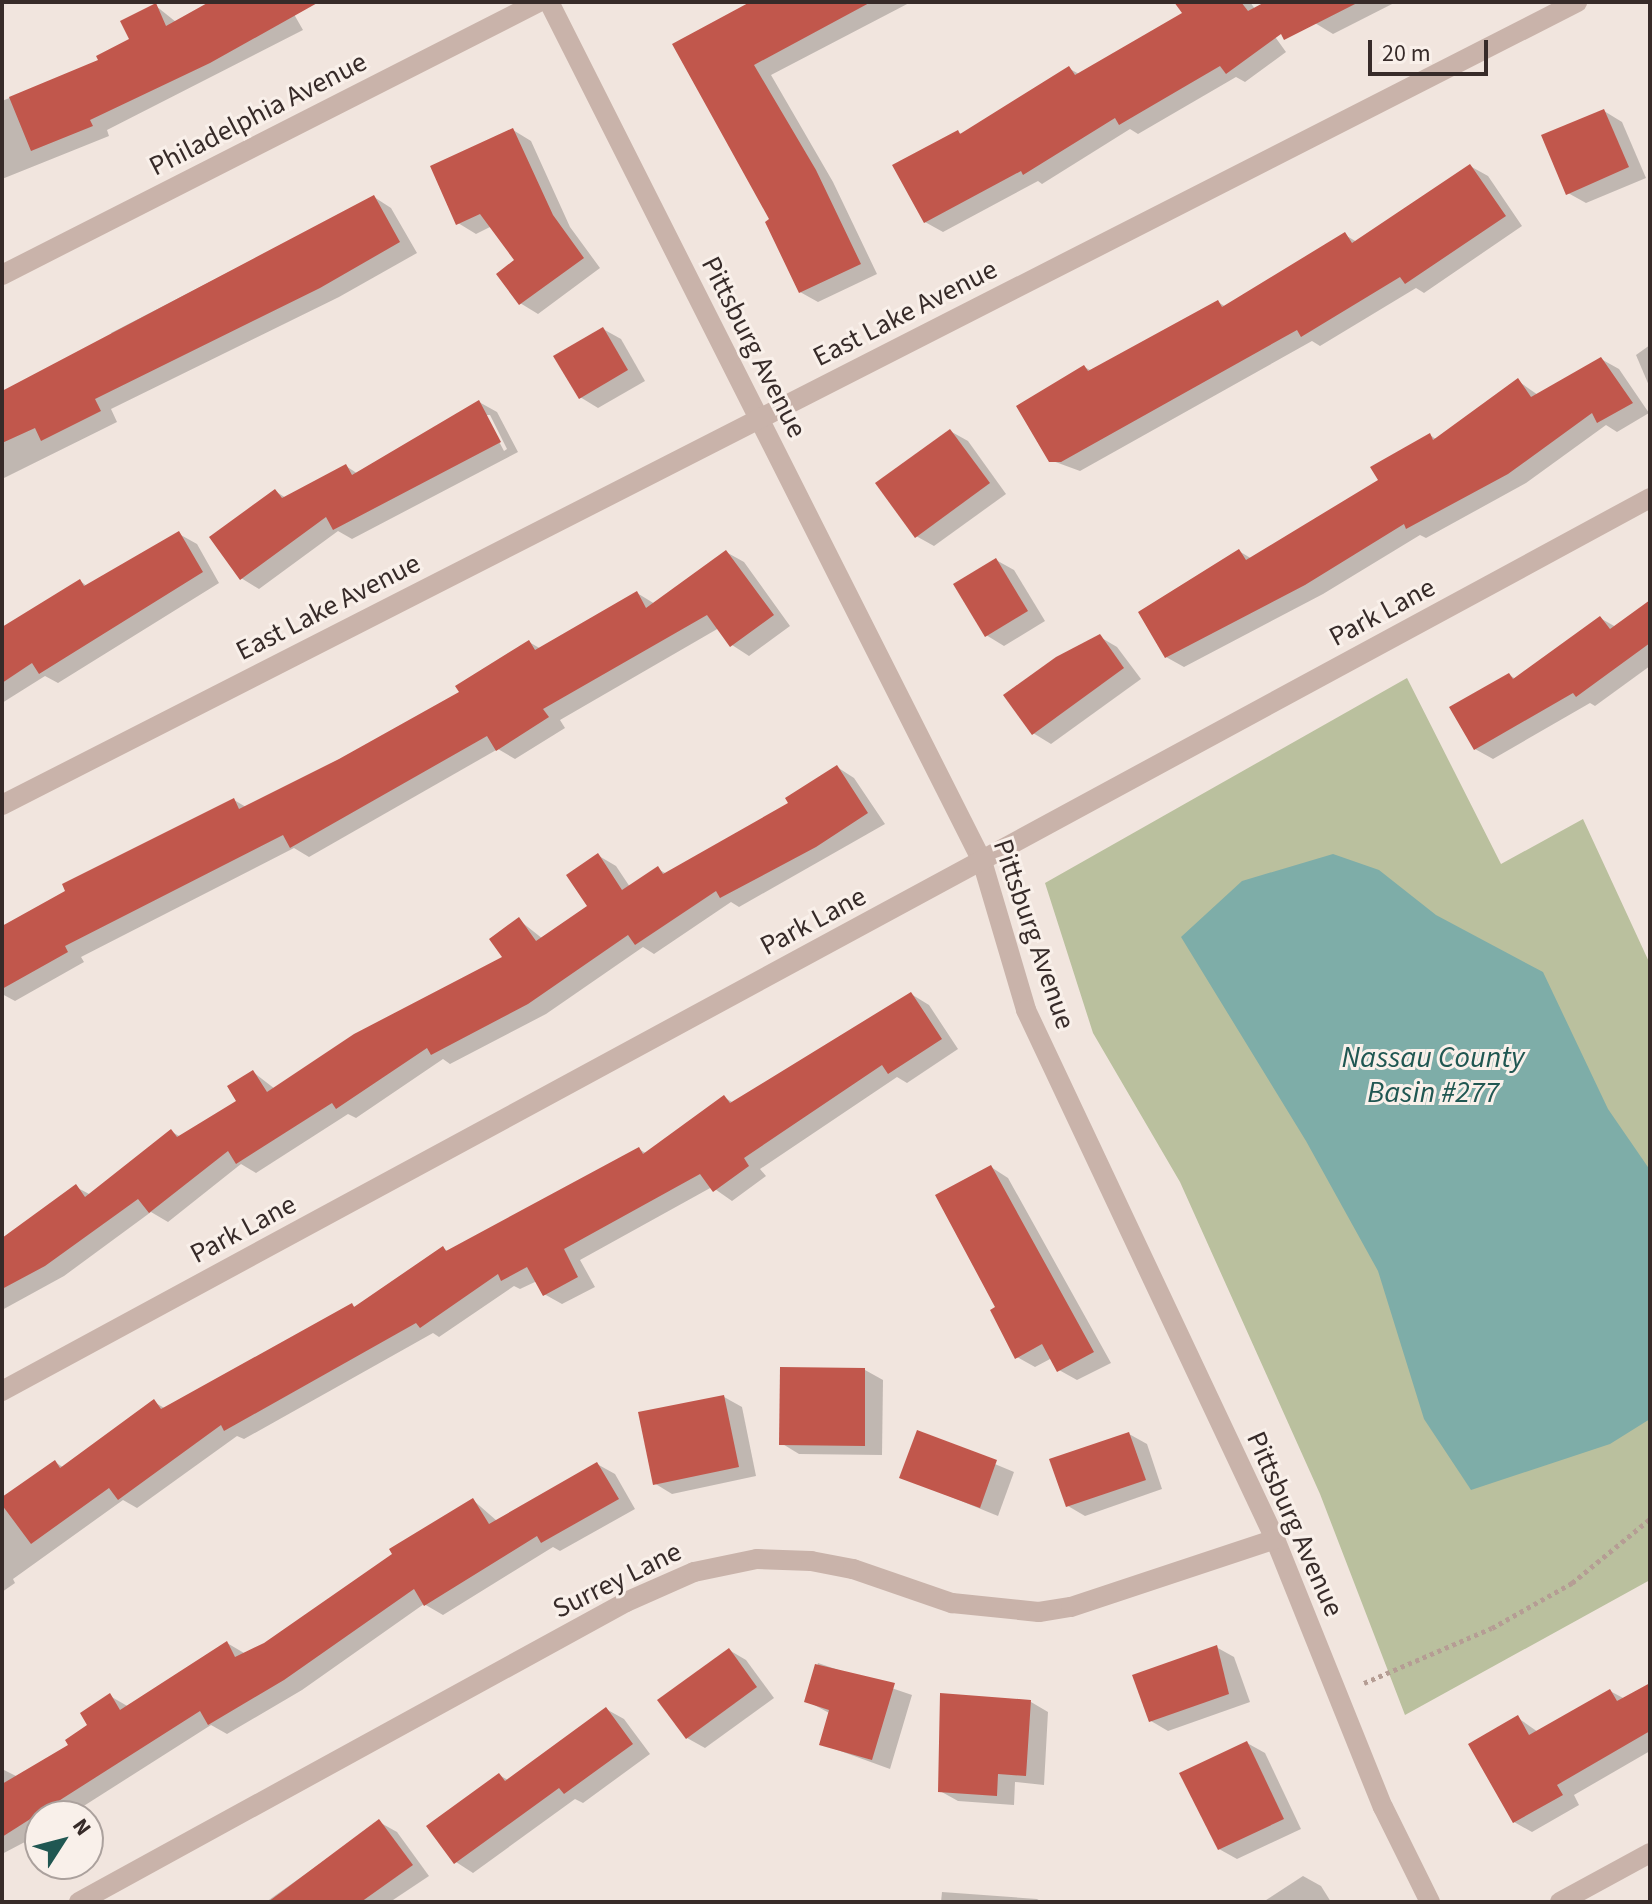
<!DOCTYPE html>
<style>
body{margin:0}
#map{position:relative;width:1652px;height:1904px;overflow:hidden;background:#f1e5de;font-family:"Source Sans 3",sans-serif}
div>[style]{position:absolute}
.green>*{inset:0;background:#bac09e}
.water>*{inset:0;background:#7eada8}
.shadow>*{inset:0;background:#0003}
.building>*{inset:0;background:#c1574c}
.path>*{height:5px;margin-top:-2.5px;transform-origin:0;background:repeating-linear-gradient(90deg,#b59d94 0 4px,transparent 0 8px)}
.minor>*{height:20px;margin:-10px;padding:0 10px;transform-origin:10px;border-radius:10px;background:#c9b3aa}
span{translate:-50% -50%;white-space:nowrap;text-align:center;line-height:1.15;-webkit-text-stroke:6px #f9f0ea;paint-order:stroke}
.street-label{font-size:28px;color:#372b29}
.water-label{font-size:30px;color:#205752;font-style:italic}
.frame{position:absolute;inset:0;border:4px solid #372b29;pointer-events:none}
.north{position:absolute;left:24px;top:1800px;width:80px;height:80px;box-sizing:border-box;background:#f9f0ea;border:2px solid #aba19d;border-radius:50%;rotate:54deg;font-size:22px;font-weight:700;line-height:32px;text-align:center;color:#372b29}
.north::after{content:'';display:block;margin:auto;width:28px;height:36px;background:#205752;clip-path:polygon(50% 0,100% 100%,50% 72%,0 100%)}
.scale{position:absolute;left:1368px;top:40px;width:120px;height:36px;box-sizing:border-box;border:4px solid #372b29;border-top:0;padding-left:10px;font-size:24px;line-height:28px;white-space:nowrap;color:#372b29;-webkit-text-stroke:6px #f9f0ea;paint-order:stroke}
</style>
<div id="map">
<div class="green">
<div style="clip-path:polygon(1407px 678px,1501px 864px,1583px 819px,1650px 964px,1650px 1580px,1405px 1715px,1320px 1494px,1180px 1182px,1093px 1033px,1045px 883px)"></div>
</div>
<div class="water">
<div style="clip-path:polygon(1333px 854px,1379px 870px,1436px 915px,1543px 972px,1608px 1109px,1650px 1170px,1650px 1419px,1610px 1444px,1471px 1490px,1424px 1419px,1378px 1271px,1306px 1141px,1181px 937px,1242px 881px)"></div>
</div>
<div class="shadow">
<div style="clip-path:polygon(213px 2px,287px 2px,303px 30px,107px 130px,109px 136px,2px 179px,2px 101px,101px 61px,132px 40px,156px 6px,176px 22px)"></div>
<div style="clip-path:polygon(761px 2px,911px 2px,771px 75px,833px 182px,877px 274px,818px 302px,800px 292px,772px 220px,674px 45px)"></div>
<div style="clip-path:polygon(1190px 2px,1250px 2px,1286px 52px,1245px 82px,1236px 77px,1138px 134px,1130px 129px,1042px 184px,1038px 181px,943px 232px,925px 222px,958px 132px,963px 135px,1070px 69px,1079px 74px,1184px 13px)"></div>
<div style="clip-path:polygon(1305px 2px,1396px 2px,1333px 34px,1315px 23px)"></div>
<div style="clip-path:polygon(1604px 111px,1622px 122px,1646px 178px,1586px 203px,1568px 193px)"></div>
<div style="clip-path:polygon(513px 130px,531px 141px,570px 227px,600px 268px,538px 314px,520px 303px,517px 261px,492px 226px,476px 234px,458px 223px)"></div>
<div style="clip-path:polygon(1470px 166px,1488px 176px,1522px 226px,1424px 293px,1416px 288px,1320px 346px,1312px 341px,1080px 471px,1050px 460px,1084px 367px,1092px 371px,1218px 302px,1226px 307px,1345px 235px,1357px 242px)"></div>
<div style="clip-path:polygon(374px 197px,391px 208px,417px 253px,339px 297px,111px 409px,117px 422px,2px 479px,2px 403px,114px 338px,111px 333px)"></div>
<div style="clip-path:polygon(603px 329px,621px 339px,645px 381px,598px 408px,580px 397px)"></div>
<div style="clip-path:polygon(1650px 345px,1650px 388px,1636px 355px)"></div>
<div style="clip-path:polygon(1601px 359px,1619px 369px,1649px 413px,1617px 432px,1606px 425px,1526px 483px,1426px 538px,1420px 535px,1323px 594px,1184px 667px,1166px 657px,1239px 551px,1252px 559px,1380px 481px,1430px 435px,1437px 440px,1518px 381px,1538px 395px)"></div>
<div style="clip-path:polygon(evenodd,479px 402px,497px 412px,518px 452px,352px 539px,338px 531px,259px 589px,241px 578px,275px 491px,286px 498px,346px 466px,358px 474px,479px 402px,485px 415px,490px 415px,507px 449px,504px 451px,485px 415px)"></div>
<div style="clip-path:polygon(950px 431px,968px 441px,1006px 494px,934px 546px,916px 536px)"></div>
<div style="clip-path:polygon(179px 534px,197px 544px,219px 583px,58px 683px,45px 676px,2px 703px,2px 629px,80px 581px,87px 586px)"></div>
<div style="clip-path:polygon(726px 552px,744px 562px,790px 626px,749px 656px,732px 645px,719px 628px,560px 720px,565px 728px,515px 759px,498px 749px,309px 857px,294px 848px,81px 957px,84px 962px,15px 1001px,2px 994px,2px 928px,234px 800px,246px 807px,340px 760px,462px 693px,529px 642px,541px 649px,637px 593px,655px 604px)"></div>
<div style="clip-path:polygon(996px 560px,1014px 570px,1045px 621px,1004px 646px,986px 635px)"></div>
<div style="clip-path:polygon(1650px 602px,1650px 666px,1595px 706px,1590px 703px,1493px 759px,1475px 749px,1509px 675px,1516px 679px,1600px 618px,1616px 627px)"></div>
<div style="clip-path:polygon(1100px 637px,1117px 647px,1141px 679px,1051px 744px,1033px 733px)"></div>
<div style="clip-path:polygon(837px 767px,854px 778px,885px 824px,739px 907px,731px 902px,654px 954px,643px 947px,546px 1014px,450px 1064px,443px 1059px,356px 1118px,348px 1114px,256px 1173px,241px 1164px,168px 1222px,151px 1212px,64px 1276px,2px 1310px,2px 1240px,76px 1187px,91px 1195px,172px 1132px,181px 1137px,238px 1102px,253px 1072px,275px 1089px,505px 958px,519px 920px,543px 939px,589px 906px,599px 856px,616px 866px,630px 887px,658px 869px,667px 874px,791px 804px)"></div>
<div style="clip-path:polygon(911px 994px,929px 1005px,958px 1049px,907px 1083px,897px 1077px,760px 1169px,766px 1176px,732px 1201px,712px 1187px,580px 1260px,595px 1287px,562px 1304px,544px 1294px,537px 1281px,520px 1289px,514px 1286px,439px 1337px,433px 1333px,244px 1439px,237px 1436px,137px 1508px,123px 1500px,13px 1579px,15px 1583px,2px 1592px,2px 1500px,55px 1462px,64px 1468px,154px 1402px,166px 1409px,352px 1305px,356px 1308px,443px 1248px,449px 1252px,639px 1149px,647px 1154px,725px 1098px,734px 1103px)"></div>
<div style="clip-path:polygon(991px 1167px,1008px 1178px,1111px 1363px,1077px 1380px,1059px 1370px,1052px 1358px,1035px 1367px,1017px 1357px,998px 1308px)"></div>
<div style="clip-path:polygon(865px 1370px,883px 1380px,882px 1455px,799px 1454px,781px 1443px)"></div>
<div style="clip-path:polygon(724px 1397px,742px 1407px,756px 1476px,672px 1494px,654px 1483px)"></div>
<div style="clip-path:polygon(918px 1432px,1014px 1472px,998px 1516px,902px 1477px)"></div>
<div style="clip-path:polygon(1129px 1434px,1147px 1444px,1162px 1489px,1085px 1516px,1068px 1506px)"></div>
<div style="clip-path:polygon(597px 1464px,615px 1474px,635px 1509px,560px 1551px,553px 1547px,443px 1615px,424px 1604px,302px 1690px,227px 1734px,211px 1725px,68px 1816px,40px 1816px,40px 1834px,2px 1854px,2px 1769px,18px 1777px,71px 1746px,110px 1696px,129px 1707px,227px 1643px,244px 1653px,265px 1645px,473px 1500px,497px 1521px)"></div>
<div style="clip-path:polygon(1216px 1647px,1234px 1657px,1250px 1702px,1168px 1731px,1151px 1721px)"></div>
<div style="clip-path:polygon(729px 1650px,746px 1660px,774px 1698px,705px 1748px,687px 1738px)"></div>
<div style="clip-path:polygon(818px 1663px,912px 1695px,890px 1769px,821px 1744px,831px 1714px,807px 1701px)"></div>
<div style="clip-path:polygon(1610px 1691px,1625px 1699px,1650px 1693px,1650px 1751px,1574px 1795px,1579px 1805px,1532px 1832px,1514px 1822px,1518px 1718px,1538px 1732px)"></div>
<div style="clip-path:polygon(942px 1695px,1031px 1702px,1048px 1712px,1044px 1785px,1015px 1782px,1014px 1805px,958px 1801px,940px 1791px)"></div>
<div style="clip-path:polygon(606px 1709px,624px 1719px,650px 1754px,583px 1803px,575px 1799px,473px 1873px,456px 1862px,499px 1775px,508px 1780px)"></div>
<div style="clip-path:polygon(1247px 1743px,1265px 1753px,1301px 1829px,1237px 1859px,1219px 1849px)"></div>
<div style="clip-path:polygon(379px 1822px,397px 1832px,429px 1876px,390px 1902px,266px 1902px)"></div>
<div style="clip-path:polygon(1303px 1876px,1321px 1886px,1331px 1902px,1263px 1902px)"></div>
<div style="clip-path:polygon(942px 1892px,1037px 1899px,1042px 1902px,941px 1902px)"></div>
</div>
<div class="building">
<div style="clip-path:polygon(209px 2px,319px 2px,210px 63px,90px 120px,93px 126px,31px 151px,9px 97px,98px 60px,96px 56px,129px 39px,120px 21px,156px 3px,166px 26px)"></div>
<div style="clip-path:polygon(750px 2px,871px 2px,754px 65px,816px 170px,861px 264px,799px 293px,765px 222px,769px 219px,672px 44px)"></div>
<div style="clip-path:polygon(1174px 2px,1241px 2px,1248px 11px,1265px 2px,1359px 2px,1284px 40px,1281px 34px,1226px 74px,1220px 66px,1119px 125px,1115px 118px,1023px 175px,1021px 171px,924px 223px,892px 165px,958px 130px,960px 134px,1069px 66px,1075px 75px,1182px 13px)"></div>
<div style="clip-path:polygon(1604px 109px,1629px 167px,1566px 195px,1541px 135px)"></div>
<div style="clip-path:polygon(513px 128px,553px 215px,584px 258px,519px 305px,496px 274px,514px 260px,480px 214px,456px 225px,430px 166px)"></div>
<div style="clip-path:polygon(1470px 164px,1506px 216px,1405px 284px,1400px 277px,1301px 337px,1297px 330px,1061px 462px,1049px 462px,1016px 406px,1084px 365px,1088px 371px,1218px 300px,1222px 307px,1345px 232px,1352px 243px)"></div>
<div style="clip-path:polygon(374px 195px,400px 242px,320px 288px,95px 399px,101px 411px,41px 441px,35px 428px,2px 443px,2px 391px)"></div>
<div style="clip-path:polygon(603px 327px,628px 370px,579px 399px,553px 356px)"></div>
<div style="clip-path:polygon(1601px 357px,1633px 403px,1597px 423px,1592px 413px,1508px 474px,1406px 529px,1404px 524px,1305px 585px,1165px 658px,1138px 612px,1239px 549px,1246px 560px,1378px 480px,1370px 467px,1430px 433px,1433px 440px,1518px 378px,1531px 397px)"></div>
<div style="clip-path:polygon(479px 400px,501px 442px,333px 530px,326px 517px,240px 580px,209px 537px,275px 489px,282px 498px,346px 464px,352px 475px)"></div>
<div style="clip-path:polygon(950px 429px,990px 483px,915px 538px,875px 483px)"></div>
<div style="clip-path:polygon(179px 531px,203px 572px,39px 674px,32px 663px,2px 683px,2px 627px,80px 579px,84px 586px)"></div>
<div style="clip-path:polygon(726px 550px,774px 615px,730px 647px,707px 615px,543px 709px,549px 717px,496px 751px,487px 736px,290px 848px,283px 835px,65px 946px,68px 952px,2px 989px,2px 926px,65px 891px,62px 884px,234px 798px,239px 809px,339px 759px,459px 692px,455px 686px,529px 640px,535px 650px,637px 591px,646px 608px)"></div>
<div style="clip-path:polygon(996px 558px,1028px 611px,985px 637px,953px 584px)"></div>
<div style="clip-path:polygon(1650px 600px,1650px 643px,1576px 697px,1573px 693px,1474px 750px,1449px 707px,1509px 673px,1513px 679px,1600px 616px,1610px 629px)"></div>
<div style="clip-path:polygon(1100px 634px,1124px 668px,1032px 735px,1003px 695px,1056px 657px)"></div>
<div style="clip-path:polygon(837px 765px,868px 813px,816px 847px,720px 898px,716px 891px,635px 945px,628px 935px,528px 1004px,431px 1055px,427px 1048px,336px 1109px,332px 1103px,236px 1164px,228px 1151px,149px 1213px,138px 1199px,45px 1266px,2px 1289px,2px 1238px,76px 1184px,85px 1197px,171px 1129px,177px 1137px,236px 1101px,227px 1086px,253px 1070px,267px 1092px,354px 1034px,502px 957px,489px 939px,519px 917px,536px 941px,587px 906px,566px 875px,598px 853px,622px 890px,658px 866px,663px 874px,788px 803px,785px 798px)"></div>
<div style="clip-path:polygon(911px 992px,942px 1039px,888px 1074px,882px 1065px,744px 1158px,749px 1166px,713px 1192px,700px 1174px,564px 1249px,578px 1277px,543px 1296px,527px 1267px,501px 1281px,498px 1274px,420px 1328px,416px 1323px,224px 1431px,221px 1425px,118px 1500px,109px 1488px,31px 1544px,2px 1505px,2px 1497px,55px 1460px,60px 1468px,154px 1399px,161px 1409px,352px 1303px,354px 1307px,443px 1246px,446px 1251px,639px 1147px,643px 1154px,724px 1095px,730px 1103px)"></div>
<div style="clip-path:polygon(991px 1165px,1094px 1352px,1057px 1372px,1042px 1344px,1015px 1359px,990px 1310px,995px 1307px,935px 1195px)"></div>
<div style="clip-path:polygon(780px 1367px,865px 1368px,865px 1446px,779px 1445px)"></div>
<div style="clip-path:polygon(724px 1395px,739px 1467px,653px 1485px,638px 1412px)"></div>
<div style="clip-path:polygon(917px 1430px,997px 1460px,980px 1508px,899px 1478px)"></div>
<div style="clip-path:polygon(1129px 1432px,1146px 1480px,1066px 1507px,1049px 1459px)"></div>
<div style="clip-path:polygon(597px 1462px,619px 1499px,541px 1543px,537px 1536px,424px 1606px,414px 1589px,284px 1680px,208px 1725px,200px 1711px,2px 1837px,2px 1784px,68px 1745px,65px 1740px,87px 1725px,80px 1713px,110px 1693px,120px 1710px,227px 1641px,235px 1657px,264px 1643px,392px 1554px,389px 1549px,473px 1498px,489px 1524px)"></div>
<div style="clip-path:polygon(1217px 1645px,1229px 1694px,1149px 1722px,1132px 1675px)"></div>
<div style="clip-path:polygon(729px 1648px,757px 1687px,686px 1739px,657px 1700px)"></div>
<div style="clip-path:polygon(815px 1664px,895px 1683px,872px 1760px,819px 1745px,829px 1710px,804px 1702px)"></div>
<div style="clip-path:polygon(1650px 1683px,1650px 1731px,1557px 1785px,1563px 1795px,1513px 1823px,1468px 1744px,1518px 1715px,1529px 1735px,1610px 1689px,1617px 1701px)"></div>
<div style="clip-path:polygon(940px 1693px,1031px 1700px,1026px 1776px,998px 1774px,997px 1796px,938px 1792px)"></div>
<div style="clip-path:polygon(606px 1707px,633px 1744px,564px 1794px,559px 1788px,454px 1864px,426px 1826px,499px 1773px,505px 1781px)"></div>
<div style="clip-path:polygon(1247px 1741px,1284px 1819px,1218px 1850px,1179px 1773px)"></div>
<div style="clip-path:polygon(379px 1819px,413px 1865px,361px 1902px,268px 1902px)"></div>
</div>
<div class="path">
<div style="left:1364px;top:1683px;width:139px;rotate:-23.3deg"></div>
<div style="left:1492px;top:1628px;width:92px;rotate:-29.4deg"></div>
<div style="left:1572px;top:1583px;width:101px;rotate:-39.4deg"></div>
</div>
<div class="minor">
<div style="left:549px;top:2px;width:962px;rotate:63.25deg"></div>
<div style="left:982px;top:861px;width:155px;rotate:73.5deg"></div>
<div style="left:1026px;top:1010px;width:585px;rotate:64.79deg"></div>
<div style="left:1275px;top:1539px;width:289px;rotate:68.1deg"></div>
<div style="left:1383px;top:1807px;width:106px;rotate:63.7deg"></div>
<div style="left:2px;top:275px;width:602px;rotate:-26.95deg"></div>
<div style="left:2px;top:805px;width:1768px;rotate:-27.01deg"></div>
<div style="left:2px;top:1391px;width:1874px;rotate:-28.45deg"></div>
<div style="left:79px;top:1902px;width:624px;rotate:-28.74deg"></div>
<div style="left:626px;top:1602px;width:74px;rotate:-23.8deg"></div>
<div style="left:694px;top:1572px;width:64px;rotate:-11.7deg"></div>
<div style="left:757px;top:1559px;width:54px;rotate:2.1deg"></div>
<div style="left:811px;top:1561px;width:43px;rotate:10.8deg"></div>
<div style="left:853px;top:1569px;width:105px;rotate:19deg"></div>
<div style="left:952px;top:1603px;width:87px;rotate:5.9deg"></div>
<div style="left:1039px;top:1612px;width:32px;rotate:-9deg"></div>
<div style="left:1071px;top:1607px;width:215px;rotate:-18.4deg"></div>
<div style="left:1560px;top:1902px;width:102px;rotate:-28.6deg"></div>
</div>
<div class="street-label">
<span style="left:258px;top:114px;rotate:-27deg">Philadelphia Avenue</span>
<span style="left:905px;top:313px;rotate:-27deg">East Lake Avenue</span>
<span style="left:754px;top:347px;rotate:63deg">Pittsburg Avenue</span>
<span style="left:328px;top:607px;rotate:-27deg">East Lake Avenue</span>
<span style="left:1382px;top:612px;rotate:-28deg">Park Lane</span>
<span style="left:813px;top:921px;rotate:-28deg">Park Lane</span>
<span style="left:1034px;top:934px;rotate:71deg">Pittsburg Avenue</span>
<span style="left:243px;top:1229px;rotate:-28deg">Park Lane</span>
<span style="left:1295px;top:1524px;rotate:66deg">Pittsburg Avenue</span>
<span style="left:617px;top:1580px;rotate:-26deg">Surrey Lane</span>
</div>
<div class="water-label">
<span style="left:1433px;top:1075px">Nassau County<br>Basin #277</span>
</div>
<div class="frame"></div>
<div class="north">N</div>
<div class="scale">20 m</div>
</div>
